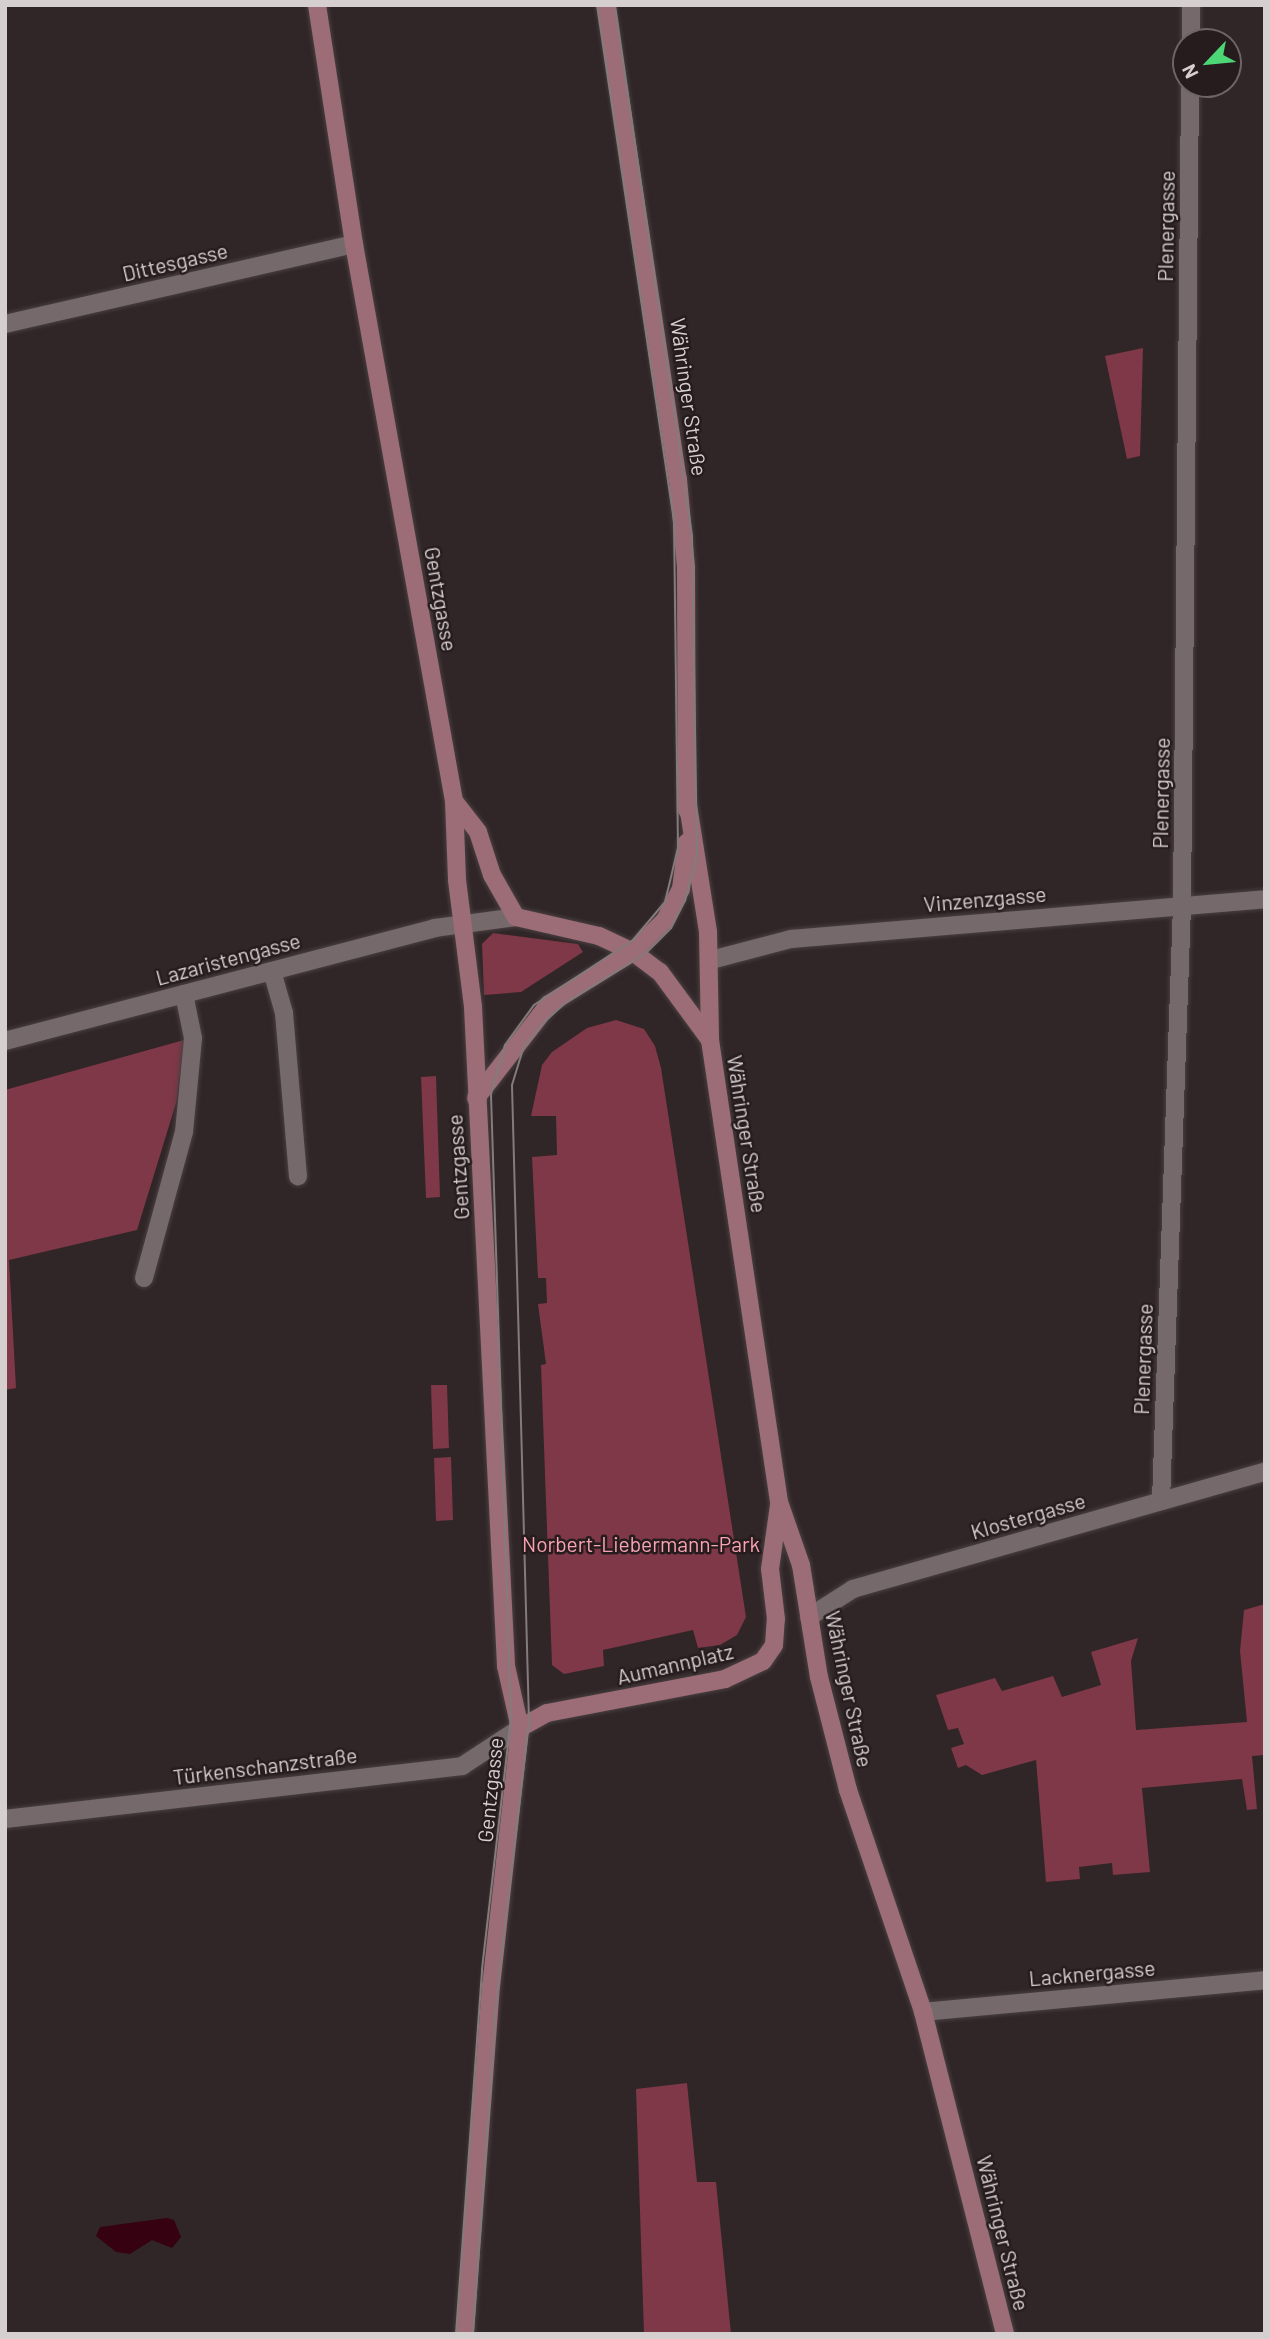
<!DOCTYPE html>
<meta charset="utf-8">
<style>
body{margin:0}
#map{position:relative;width:1270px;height:2339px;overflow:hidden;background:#302527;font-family:Barlow,sans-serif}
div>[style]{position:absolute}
.green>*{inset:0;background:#7e3847}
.water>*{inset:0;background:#360212}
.roads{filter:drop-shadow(0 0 2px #494042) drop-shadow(0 0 2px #494042)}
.lane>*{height:18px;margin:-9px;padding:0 9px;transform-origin:9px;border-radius:9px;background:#76696b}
.street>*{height:18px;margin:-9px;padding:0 9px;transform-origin:9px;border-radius:9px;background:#76696b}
.secondary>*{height:18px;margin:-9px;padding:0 9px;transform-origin:9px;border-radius:9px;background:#9c6d76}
.tram>*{height:2px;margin:-1px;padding:0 1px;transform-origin:1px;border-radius:1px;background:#847b7d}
span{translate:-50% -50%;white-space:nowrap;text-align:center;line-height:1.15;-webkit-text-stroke:5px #261c1d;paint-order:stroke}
.street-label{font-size:21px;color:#d6cfd0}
.park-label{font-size:21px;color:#f9a2b1}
.frame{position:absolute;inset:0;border:7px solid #d6cfd0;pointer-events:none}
.north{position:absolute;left:1172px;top:28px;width:70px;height:70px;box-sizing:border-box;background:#261c1d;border:2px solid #6c6465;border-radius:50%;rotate:244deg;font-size:19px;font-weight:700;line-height:28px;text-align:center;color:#d6cfd0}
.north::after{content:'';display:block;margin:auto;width:24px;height:32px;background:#4dd676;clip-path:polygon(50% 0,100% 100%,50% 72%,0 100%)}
</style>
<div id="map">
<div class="green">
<div style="clip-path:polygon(1143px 348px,1140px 456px,1127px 459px,1105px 356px)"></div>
<div style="clip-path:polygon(493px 933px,578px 944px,583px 952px,521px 992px,484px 995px,482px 944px)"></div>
<div style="clip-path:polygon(616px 1020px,644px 1029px,655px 1046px,661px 1068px,746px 1617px,737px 1635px,720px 1645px,698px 1648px,693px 1630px,603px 1650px,604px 1666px,564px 1674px,552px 1665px,541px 1365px,546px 1364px,538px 1304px,547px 1303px,546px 1278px,538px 1278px,532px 1157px,557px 1155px,556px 1116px,531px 1116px,542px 1065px,552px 1052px,587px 1028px)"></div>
<div style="clip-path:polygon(184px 1040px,177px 1100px,137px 1230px,9px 1260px,16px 1388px,5px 1390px,5px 1090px)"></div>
<div style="clip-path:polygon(436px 1076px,440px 1197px,426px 1198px,421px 1077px)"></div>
<div style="clip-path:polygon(431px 1385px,447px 1385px,449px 1448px,433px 1449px)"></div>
<div style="clip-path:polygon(451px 1457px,453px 1520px,436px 1521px,434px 1458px)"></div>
<div style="clip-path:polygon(1265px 1604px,1265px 1755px,1252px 1756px,1257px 1809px,1247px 1810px,1242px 1779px,1142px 1788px,1150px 1872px,1113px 1875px,1112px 1863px,1079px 1867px,1080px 1879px,1046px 1882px,1036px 1760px,982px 1775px,966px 1765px,958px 1768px,951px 1748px,964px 1744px,958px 1728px,948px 1730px,936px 1695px,995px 1678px,1002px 1691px,1053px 1676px,1062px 1697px,1101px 1685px,1091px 1652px,1138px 1638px,1131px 1661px,1136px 1730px,1247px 1722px,1240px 1651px,1244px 1610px)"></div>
<div style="clip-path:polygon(687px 2083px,697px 2182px,716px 2182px,731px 2334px,644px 2334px,636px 2089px)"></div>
</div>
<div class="water">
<div style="clip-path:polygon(167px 2218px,174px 2220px,181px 2237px,172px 2248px,152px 2240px,130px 2254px,116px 2252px,96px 2236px,100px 2227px)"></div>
</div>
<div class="roads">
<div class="lane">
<div style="left:272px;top:971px;width:44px;rotate:74.1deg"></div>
<div style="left:284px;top:1013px;width:164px;rotate:85.1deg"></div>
<div style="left:144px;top:1278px;width:151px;rotate:-74.7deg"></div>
<div style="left:184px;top:1132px;width:94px;rotate:-84.5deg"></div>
<div style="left:193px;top:1038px;width:45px;rotate:-101.6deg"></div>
</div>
<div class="street">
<div style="left:1191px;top:42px;width:37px;rotate:-90deg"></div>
<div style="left:5px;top:324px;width:358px;rotate:-12.9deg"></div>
<div style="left:711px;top:960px;width:83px;rotate:-14.7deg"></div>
<div style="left:791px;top:939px;width:476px;rotate:-4.8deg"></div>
<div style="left:5px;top:1041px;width:445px;rotate:-14.7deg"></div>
<div style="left:435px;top:928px;width:82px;rotate:-7.7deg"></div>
<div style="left:1161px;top:1501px;width:596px;rotate:-87.98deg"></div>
<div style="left:1182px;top:905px;width:821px;rotate:-89.44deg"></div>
<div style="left:809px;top:1617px;width:52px;rotate:-32.5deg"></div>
<div style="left:853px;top:1589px;width:428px;rotate:-15.9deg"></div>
<div style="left:5px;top:1819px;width:460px;rotate:-6.6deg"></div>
<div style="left:462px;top:1766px;width:69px;rotate:-33.2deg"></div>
<div style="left:923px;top:2012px;width:343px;rotate:-5.3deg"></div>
</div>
<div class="secondary">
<div style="left:317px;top:5px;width:242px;rotate:81.2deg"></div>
<div style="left:354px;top:244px;width:566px;rotate:79.82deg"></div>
<div style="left:454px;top:801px;width:79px;rotate:87.8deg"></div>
<div style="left:457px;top:880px;width:128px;rotate:82.8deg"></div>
<div style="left:473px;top:1007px;width:660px;rotate:87.13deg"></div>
<div style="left:506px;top:1666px;width:64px;rotate:77.3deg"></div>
<div style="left:520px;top:1728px;width:259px;rotate:96.4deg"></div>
<div style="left:491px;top:1985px;width:350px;rotate:94.3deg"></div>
<div style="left:606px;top:5px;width:479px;rotate:81.4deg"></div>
<div style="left:678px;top:479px;width:88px;rotate:84.8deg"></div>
<div style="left:686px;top:567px;width:243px;rotate:89.8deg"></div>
<div style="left:687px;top:799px;width:135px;rotate:81deg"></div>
<div style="left:708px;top:932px;width:108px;rotate:88.9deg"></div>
<div style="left:710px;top:1040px;width:467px;rotate:81.5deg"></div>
<div style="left:779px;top:1502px;width:67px;rotate:70.8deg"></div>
<div style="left:801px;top:1565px;width:113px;rotate:80.9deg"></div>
<div style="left:819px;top:1677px;width:117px;rotate:75.6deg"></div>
<div style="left:848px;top:1790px;width:234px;rotate:71.3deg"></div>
<div style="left:923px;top:2012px;width:332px;rotate:75.7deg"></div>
<div style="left:454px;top:801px;width:39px;rotate:52deg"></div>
<div style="left:478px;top:832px;width:45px;rotate:72deg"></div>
<div style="left:492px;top:875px;width:48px;rotate:60.3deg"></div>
<div style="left:516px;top:917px;width:85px;rotate:12.9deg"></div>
<div style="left:599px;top:936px;width:38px;rotate:25deg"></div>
<div style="left:633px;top:952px;width:34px;rotate:37deg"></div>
<div style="left:660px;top:972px;width:84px;rotate:53.7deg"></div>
<div style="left:476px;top:1098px;width:119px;rotate:-52.2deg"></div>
<div style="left:549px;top:1004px;width:99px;rotate:-31.8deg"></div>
<div style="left:633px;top:952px;width:45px;rotate:-45deg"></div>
<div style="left:665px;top:920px;width:35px;rotate:-63deg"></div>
<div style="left:681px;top:889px;width:47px;rotate:-82.7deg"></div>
<div style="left:520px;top:1728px;width:31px;rotate:-29deg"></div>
<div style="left:547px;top:1713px;width:181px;rotate:-10.8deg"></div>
<div style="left:725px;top:1679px;width:42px;rotate:-25.3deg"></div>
<div style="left:763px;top:1661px;width:19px;rotate:-55deg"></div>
<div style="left:774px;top:1645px;width:26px;rotate:-86deg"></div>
<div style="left:776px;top:1619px;width:50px;rotate:-96.8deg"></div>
<div style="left:770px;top:1569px;width:65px;rotate:-82deg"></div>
</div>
</div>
<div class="tram">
<div style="left:456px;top:2334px;width:366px;rotate:-85.9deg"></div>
<div style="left:482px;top:1969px;width:253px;rotate:-83.4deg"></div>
<div style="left:511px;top:1718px;width:624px;rotate:-91.84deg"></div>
<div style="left:491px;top:1094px;width:51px;rotate:-74.1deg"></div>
<div style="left:505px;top:1045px;width:49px;rotate:-54.1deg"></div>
<div style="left:534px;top:1005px;width:118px;rotate:-33.3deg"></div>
<div style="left:633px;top:940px;width:50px;rotate:-49.9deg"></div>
<div style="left:665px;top:902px;width:56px;rotate:-76.5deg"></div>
<div style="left:678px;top:848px;width:327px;rotate:-90.7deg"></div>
<div style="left:674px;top:521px;width:522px;rotate:-98.49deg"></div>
<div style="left:473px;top:2334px;width:344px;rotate:-86deg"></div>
<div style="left:497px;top:1991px;width:271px;rotate:-83.2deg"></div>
<div style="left:529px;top:1722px;width:637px;rotate:-91.53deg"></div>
<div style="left:512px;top:1085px;width:39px;rotate:-73deg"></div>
<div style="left:523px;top:1048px;width:32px;rotate:-51deg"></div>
<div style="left:543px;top:1023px;width:30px;rotate:-42deg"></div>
<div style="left:565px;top:1003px;width:95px;rotate:-31.7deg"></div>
<div style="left:646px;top:953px;width:35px;rotate:-45deg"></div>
<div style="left:671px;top:928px;width:30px;rotate:-63deg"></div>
<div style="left:685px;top:901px;width:48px;rotate:-75.4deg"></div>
<div style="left:697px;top:855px;width:319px;rotate:-90.9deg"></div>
<div style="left:692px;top:536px;width:537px;rotate:-98.25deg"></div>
</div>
<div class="street-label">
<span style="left:1166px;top:226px;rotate:-89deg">Plenergasse</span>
<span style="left:175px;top:262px;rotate:-13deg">Dittesgasse</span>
<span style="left:689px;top:397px;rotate:82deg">Währinger Straße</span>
<span style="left:441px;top:599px;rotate:80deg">Gentzgasse</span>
<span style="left:1161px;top:793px;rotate:-89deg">Plenergasse</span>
<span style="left:985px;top:899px;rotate:-5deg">Vinzenzgasse</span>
<span style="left:228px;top:959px;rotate:-15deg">Lazaristengasse</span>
<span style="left:747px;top:1134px;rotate:81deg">Währinger Straße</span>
<span style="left:458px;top:1167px;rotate:-94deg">Gentzgasse</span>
<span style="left:1143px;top:1359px;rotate:-88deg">Plenergasse</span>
<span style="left:1028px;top:1516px;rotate:-16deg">Klostergasse</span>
<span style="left:675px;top:1664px;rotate:-13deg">Aumannplatz</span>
<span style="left:849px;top:1689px;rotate:78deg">Währinger Straße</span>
<span style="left:265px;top:1766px;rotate:-7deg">Türkenschanzstraße</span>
<span style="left:490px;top:1790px;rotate:-84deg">Gentzgasse</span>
<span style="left:1092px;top:1973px;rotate:-5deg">Lacknergasse</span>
<span style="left:1003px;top:2233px;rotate:76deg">Währinger Straße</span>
</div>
<div class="park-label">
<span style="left:641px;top:1544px">Norbert-Liebermann-Park</span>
</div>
<div class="frame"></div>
<div class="north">N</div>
</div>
